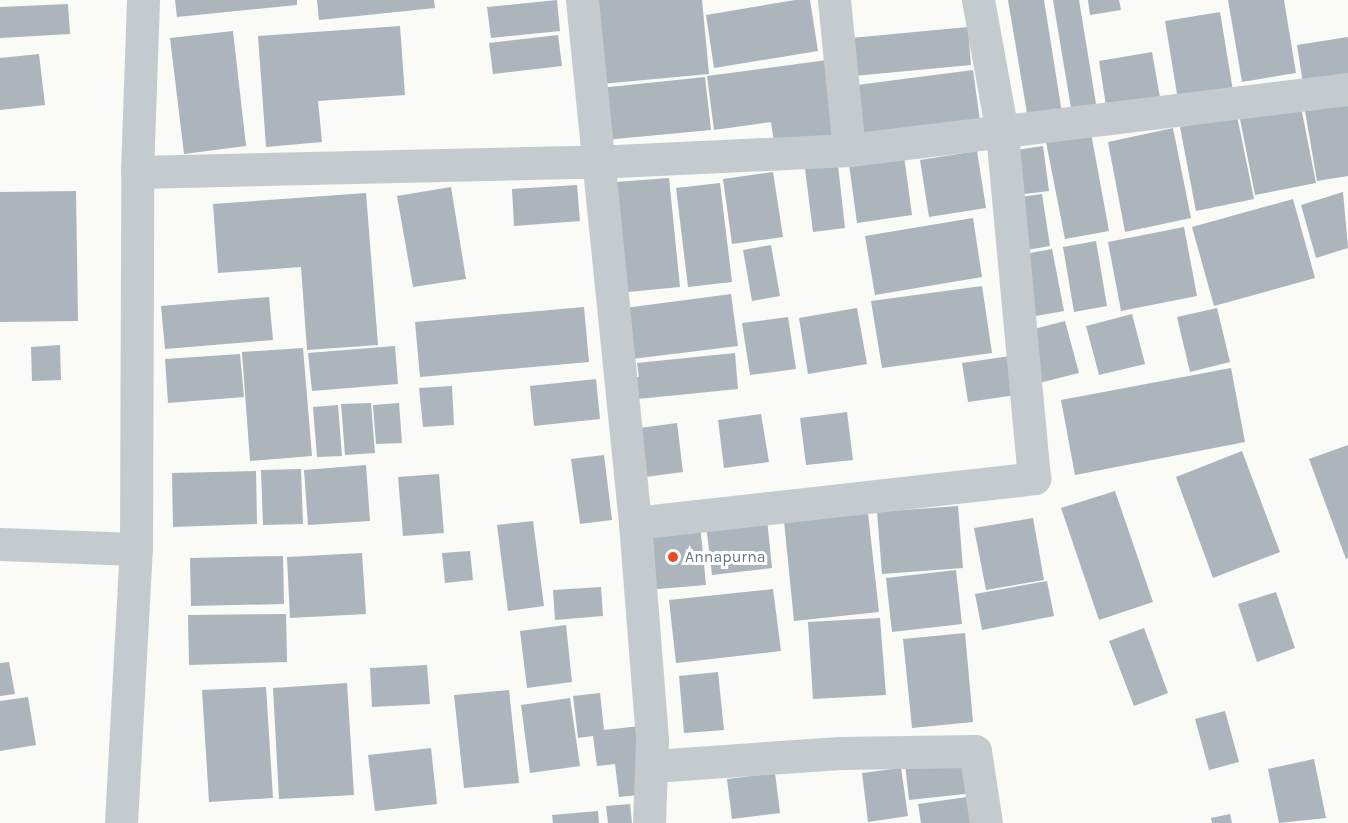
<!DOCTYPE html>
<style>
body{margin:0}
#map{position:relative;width:1348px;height:823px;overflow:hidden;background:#fafaf7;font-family:Karla,sans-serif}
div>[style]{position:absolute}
.building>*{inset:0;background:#abb5bb}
.minor>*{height:33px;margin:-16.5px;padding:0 16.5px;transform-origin:16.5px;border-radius:16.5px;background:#c4cacd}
.dots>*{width:16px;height:16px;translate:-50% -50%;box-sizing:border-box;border:3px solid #fff;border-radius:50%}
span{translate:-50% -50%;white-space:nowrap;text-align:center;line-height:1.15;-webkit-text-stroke:6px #fff;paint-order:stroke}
.poi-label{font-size:16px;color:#637784}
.left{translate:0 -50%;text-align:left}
</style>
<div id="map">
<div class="building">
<div style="clip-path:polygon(175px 0,297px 0,297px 5px,177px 17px)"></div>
<div style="clip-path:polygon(317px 0,434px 0,435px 8px,319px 20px)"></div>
<div style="clip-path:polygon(557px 0,560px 31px,491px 38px,487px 7px)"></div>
<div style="clip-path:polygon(593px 0,702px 0,709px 74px,601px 84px)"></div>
<div style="clip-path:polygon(795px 0,810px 0,818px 51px,714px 68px,706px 15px)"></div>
<div style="clip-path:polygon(1008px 0,1044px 0,1062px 113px,1028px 119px)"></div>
<div style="clip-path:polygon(1053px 0,1079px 0,1096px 104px,1071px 108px)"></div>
<div style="clip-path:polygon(1088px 0,1119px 0,1121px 10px,1090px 15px)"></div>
<div style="clip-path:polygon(1228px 0,1284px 0,1296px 73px,1242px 82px)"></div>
<div style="clip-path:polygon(68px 4px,70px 34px,0 38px,0 7px)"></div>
<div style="clip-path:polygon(1220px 12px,1234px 97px,1179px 106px,1165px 21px)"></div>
<div style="clip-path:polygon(400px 26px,405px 95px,318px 101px,322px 142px,266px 147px,258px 36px)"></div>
<div style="clip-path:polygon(968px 27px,971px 65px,854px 76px,851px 38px)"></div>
<div style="clip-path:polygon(233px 31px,246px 146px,184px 154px,170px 38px)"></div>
<div style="clip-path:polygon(558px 35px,562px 66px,493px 74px,489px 43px)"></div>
<div style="clip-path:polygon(1348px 37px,1348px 76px,1303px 84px,1297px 45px)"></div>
<div style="clip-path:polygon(1152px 52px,1161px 103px,1107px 112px,1099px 61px)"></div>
<div style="clip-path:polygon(39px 54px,45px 105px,0 110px,0 58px)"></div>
<div style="clip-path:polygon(827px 60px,838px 134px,774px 142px,771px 122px,714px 130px,707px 76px)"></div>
<div style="clip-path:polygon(973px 70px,980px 121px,863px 135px,857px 85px)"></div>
<div style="clip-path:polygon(705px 77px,711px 130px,605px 140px,600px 88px)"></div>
<div style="clip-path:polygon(1348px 104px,1348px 176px,1317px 181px,1305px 111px)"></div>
<div style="clip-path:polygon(1301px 107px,1316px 183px,1255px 195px,1240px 119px)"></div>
<div style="clip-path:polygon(1237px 116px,1254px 199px,1196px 211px,1180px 127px)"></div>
<div style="clip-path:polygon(1173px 128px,1191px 218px,1125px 232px,1108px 142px)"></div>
<div style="clip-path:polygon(1091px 133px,1109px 231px,1065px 239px,1046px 142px)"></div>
<div style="clip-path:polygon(1043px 146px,1049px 191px,1016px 195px,1010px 151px)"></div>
<div style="clip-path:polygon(977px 151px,986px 208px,929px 217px,920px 160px)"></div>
<div style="clip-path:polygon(904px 156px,912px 215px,857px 223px,849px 164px)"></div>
<div style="clip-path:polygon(838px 165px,845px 228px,813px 232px,805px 169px)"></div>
<div style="clip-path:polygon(773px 172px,783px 237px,732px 244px,723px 179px)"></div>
<div style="clip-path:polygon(669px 178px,680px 287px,628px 292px,616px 182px)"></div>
<div style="clip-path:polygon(720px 183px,732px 282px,688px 287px,676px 188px)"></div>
<div style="clip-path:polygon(577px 185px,580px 221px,514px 226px,512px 189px)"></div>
<div style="clip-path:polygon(451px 187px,466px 279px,413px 287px,397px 196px)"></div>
<div style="clip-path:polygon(76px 191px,78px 321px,0 322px,0 192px)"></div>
<div style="clip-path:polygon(1343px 192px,1348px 248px,1316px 258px,1301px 205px)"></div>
<div style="clip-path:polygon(366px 193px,378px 345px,307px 350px,301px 267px,218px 273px,213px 204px)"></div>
<div style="clip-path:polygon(1042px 194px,1050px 246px,1021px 251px,1013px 198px)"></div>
<div style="clip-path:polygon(1293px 199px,1315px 278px,1214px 306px,1192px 227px)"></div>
<div style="clip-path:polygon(973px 218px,982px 277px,875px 295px,865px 236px)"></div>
<div style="clip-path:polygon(1184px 227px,1197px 296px,1121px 311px,1108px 242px)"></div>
<div style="clip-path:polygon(1096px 241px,1107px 306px,1074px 312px,1063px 247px)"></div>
<div style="clip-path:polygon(771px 245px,780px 296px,752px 301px,743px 250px)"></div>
<div style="clip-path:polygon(1052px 249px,1064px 311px,1030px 317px,1019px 255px)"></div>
<div style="clip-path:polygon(982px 286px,992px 353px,882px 368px,871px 301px)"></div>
<div style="clip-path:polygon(731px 294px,738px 346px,632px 359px,625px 308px)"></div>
<div style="clip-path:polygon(269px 297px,273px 340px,165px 349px,161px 306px)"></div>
<div style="clip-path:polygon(584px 307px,589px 362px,420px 377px,415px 322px)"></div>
<div style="clip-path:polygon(857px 308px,867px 364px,808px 374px,799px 318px)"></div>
<div style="clip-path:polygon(1217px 308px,1230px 362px,1190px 372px,1177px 317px)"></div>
<div style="clip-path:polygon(1132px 314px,1145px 364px,1099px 375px,1086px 326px)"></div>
<div style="clip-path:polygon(788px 317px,796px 369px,750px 375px,742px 323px)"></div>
<div style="clip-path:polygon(1065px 321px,1079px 373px,1039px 383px,1026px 331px)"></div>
<div style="clip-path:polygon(60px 345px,61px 380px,32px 381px,31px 347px)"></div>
<div style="clip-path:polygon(395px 346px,398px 384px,312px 391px,308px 353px)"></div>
<div style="clip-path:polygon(303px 348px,312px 456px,250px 461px,242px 352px)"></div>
<div style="clip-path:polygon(735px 353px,738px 389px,628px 400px,627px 378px,639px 377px,637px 363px)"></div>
<div style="clip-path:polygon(240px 354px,244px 397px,168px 403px,165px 359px)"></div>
<div style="clip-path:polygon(1010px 356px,1016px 395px,968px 402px,962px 363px)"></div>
<div style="clip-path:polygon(1231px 368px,1245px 442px,1075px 475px,1061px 400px)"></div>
<div style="clip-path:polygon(596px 379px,600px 419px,534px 426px,530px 386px)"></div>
<div style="clip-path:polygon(452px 386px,454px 425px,423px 427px,419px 388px)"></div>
<div style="clip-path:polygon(371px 403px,375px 453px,345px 455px,341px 404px)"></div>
<div style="clip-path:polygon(399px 403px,402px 443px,376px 444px,373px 405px)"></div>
<div style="clip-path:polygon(338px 405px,342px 456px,317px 457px,313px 407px)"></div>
<div style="clip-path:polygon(847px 412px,853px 460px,806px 465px,800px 418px)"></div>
<div style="clip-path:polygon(761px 414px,769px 462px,724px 468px,718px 420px)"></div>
<div style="clip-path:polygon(677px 423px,683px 472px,638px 478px,632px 429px)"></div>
<div style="clip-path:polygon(1348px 445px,1348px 558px,1346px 559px,1309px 459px)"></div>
<div style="clip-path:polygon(1242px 451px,1280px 552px,1213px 578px,1176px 477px)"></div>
<div style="clip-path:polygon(604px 455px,612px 520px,580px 524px,571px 459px)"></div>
<div style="clip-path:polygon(366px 465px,370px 521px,308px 525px,304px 470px)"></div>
<div style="clip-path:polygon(301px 469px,303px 524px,263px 525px,261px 470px)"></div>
<div style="clip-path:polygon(256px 471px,257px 524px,173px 527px,172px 473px)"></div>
<div style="clip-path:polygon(439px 474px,444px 533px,403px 536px,398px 477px)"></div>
<div style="clip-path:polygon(1115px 491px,1153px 602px,1099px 620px,1061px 508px)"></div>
<div style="clip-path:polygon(958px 506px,963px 568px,882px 574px,877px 512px)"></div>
<div style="clip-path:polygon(868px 513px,879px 612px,794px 621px,784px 521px)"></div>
<div style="clip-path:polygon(1033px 518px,1044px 580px,986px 590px,974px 528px)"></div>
<div style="clip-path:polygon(767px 519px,772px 568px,712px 575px,706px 525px)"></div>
<div style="clip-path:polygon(533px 521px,544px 606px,508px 611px,497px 525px)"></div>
<div style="clip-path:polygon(700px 524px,706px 585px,645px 590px,640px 530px)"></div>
<div style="clip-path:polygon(470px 551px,473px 580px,445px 583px,442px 553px)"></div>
<div style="clip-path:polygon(362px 553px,366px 614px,290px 618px,287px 557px)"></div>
<div style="clip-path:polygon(283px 556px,284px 604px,191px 606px,190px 558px)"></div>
<div style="clip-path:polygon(956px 570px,962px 624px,892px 632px,886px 578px)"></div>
<div style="clip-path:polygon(1047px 581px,1054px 616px,982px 630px,975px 594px)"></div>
<div style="clip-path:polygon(601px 587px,603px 616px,555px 620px,553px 590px)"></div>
<div style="clip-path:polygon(773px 589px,781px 651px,676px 663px,669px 600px)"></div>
<div style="clip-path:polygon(1276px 592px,1295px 648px,1257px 662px,1238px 604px)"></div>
<div style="clip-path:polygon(286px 614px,287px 662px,189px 665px,188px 615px)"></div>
<div style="clip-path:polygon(880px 618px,886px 695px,813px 699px,808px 622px)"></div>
<div style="clip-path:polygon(566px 625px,572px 682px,527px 688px,520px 631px)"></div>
<div style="clip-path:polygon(1144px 628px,1168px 693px,1134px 706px,1109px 641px)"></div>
<div style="clip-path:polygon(965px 633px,973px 722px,912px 728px,903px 639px)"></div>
<div style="clip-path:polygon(9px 662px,15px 694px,0 696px,0 663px)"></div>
<div style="clip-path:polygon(427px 665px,430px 704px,372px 707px,370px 668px)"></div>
<div style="clip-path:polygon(718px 672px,724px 730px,684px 733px,679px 676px)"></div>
<div style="clip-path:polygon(347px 683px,354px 795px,279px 799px,273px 688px)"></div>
<div style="clip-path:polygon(266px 687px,273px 798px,209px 802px,202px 690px)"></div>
<div style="clip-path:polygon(509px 690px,519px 783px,464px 788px,454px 695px)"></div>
<div style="clip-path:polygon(600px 693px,604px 730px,640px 726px,648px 794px,619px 797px,615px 764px,597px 766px,593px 736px,578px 738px,573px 696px)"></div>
<div style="clip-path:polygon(28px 697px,36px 745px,0 751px,0 701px)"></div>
<div style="clip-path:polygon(570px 698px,580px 766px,530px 773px,521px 705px)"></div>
<div style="clip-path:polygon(1225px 711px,1239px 762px,1209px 770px,1195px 719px)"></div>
<div style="clip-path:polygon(431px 748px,437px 804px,375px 811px,368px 755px)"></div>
<div style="clip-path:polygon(969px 757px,974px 793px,909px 800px,905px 764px)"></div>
<div style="clip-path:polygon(1314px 759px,1326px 818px,1279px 823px,1268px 769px)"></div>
<div style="clip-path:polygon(901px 768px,908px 816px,868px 822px,862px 773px)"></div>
<div style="clip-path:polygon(775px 773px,780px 813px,732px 819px,727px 779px)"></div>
<div style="clip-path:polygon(974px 796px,978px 823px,921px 823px,918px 804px)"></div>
<div style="clip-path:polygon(630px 804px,632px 823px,608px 823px,606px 806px)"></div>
<div style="clip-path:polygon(598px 811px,599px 823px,553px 823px,552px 815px)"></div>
<div style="clip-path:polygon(1230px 814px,1232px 823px,1212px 823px,1211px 818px)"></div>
</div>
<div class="minor">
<div style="left:582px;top:0;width:526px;rotate:84.21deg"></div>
<div style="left:635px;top:523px;width:219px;rotate:85.5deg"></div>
<div style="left:652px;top:741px;width:82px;rotate:92.1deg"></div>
<div style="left:834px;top:0;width:151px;rotate:84.3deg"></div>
<div style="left:137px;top:172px;width:458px;rotate:-1.3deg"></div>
<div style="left:595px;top:162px;width:254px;rotate:-2.7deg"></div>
<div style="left:849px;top:150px;width:503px;rotate:-6.97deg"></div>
<div style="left:635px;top:523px;width:402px;rotate:-6.4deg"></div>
<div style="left:1034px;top:478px;width:347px;rotate:-95.3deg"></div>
<div style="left:1002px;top:132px;width:134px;rotate:-100.3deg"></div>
<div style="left:0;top:544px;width:136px;rotate:2.1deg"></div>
<div style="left:653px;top:766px;width:187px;rotate:-4deg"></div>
<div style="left:840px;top:753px;width:135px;rotate:-0.8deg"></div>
<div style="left:975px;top:751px;width:73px;rotate:81.3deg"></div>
<div style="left:121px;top:823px;width:274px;rotate:-86.9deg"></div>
<div style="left:136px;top:549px;width:377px;rotate:-89.8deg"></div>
<div style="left:137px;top:172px;width:172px;rotate:-88deg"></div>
</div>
<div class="dots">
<div style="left:673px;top:557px;background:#ef4b22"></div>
</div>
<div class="poi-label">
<span class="left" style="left:685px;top:557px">Annapurna</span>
</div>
</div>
